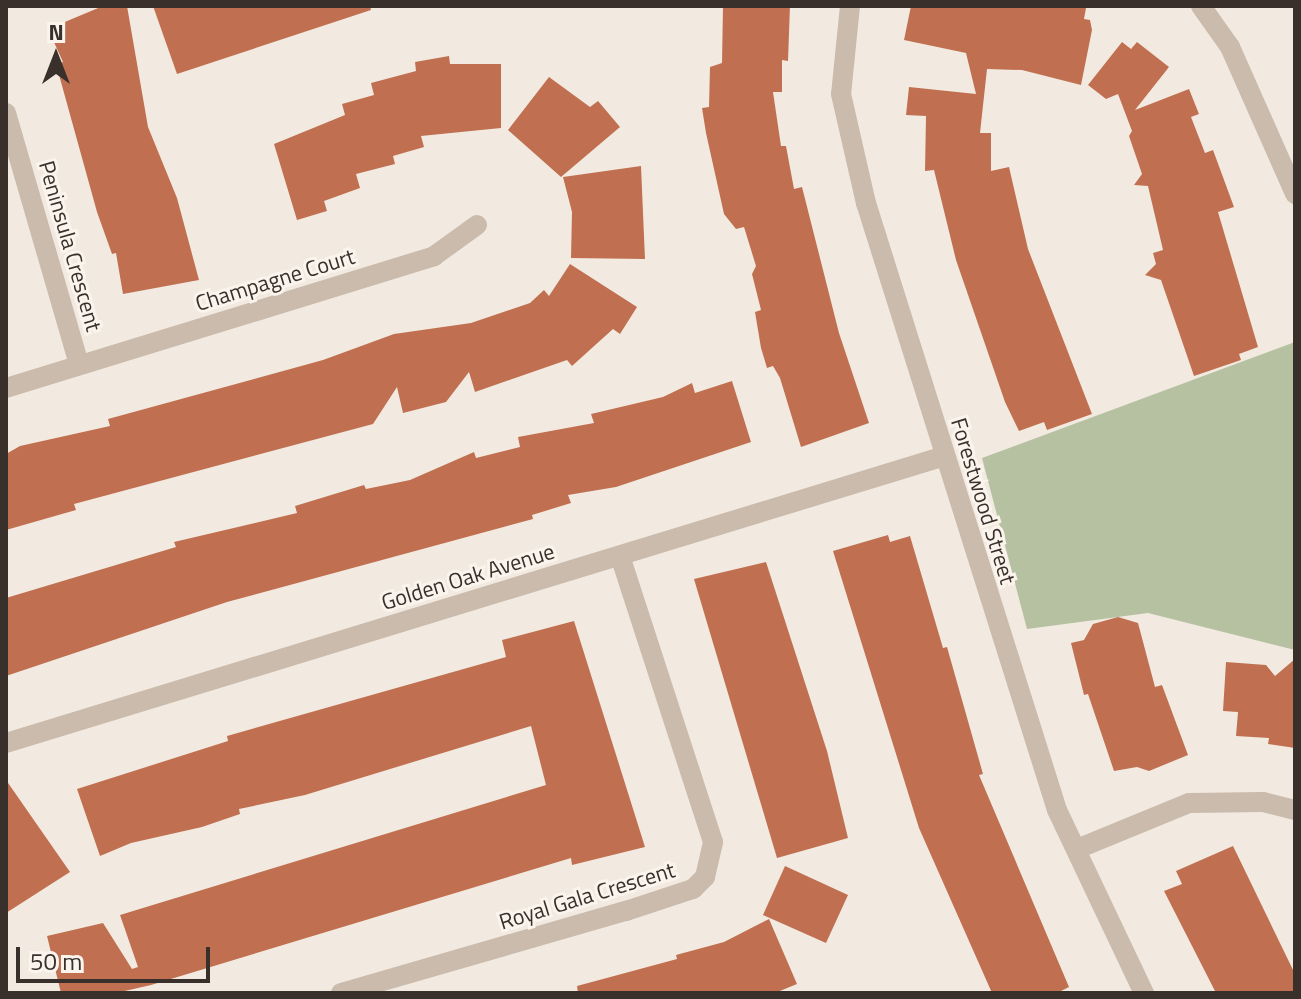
<!DOCTYPE html>
<style>
body{margin:0}
#map{position:relative;width:1301px;height:999px;overflow:hidden;background:#f2eae0;font-family:"Titillium Web",sans-serif}
div>[style]{position:absolute}
.green>*{inset:0;background:#b5c1a1}
.building>*{inset:0;background:#c07050}
.minor>*{height:20px;margin:-10px;padding:0 10px;transform-origin:10px;border-radius:10px;background:#cabbac}
span{translate:-50% -50%;white-space:nowrap;text-align:center;line-height:1.15;-webkit-text-stroke:6px #faf4ed;paint-order:stroke}
.street-label{font-size:22px;color:#39302b}
.frame{position:absolute;inset:0;border:8px solid #39302b;pointer-events:none}
.north{position:absolute;left:16px;top:16px;width:80px;height:80px;-webkit-text-stroke:6px #faf4ed;paint-order:stroke;rotate:0deg;font-size:22px;font-weight:700;line-height:32px;text-align:center;color:#39302b}
.north::after{content:'';display:block;margin:auto;width:28px;height:36px;background:#39302b;clip-path:polygon(50% 0,100% 100%,50% 72%,0 100%)}
.scale{position:absolute;left:16px;top:947px;width:194px;height:36px;box-sizing:border-box;border:4px solid #39302b;border-top:0;padding-left:10px;font-size:24px;line-height:28px;white-space:nowrap;color:#39302b;-webkit-text-stroke:6px #faf4ed;paint-order:stroke}
</style>
<div id="map">
<div class="green">
<div style="clip-path:polygon(1295px 342px,1295px 650px,1148px 613px,1027px 629px,982px 458px)"></div>
</div>
<div class="building">
<div style="clip-path:polygon(103px 6px,127px 6px,148px 127px,177px 198px,199px 280px,123px 294px,116px 253px,112px 254px,97px 212px,56px 64px,63px 62px,48px 29px)"></div>
<div style="clip-path:polygon(153px 6px,370px 6px,371px 10px,177px 74px)"></div>
<div style="clip-path:polygon(723px 6px,790px 6px,788px 61px,782px 60px,782px 92px,773px 92px,781px 146px,786px 146px,794px 189px,802px 187px,839px 333px,869px 423px,801px 447px,780px 378px,773px 366px,767px 368px,761px 348px,755px 312px,761px 310px,752px 274px,756px 266px,744px 227px,736px 229px,724px 214px,706px 133px,702px 108px,709px 107px,710px 67px,722px 63px)"></div>
<div style="clip-path:polygon(911px 6px,1086px 8px,1084px 19px,1090px 20px,1092px 30px,1081px 85px,1022px 70px,987px 69px,980px 133px,991px 133px,991px 171px,1009px 167px,1028px 249px,1092px 414px,1047px 430px,1044px 422px,1019px 431px,1005px 402px,956px 260px,934px 170px,925px 171px,926px 116px,906px 115px,909px 87px,976px 94px,966px 53px,904px 40px)"></div>
<div style="clip-path:polygon(1122px 42px,1131px 49px,1137px 42px,1169px 67px,1135px 110px,1189px 89px,1199px 114px,1191px 117px,1205px 153px,1213px 150px,1234px 207px,1218px 212px,1258px 347px,1239px 354px,1241px 360px,1194px 376px,1161px 280px,1145px 275px,1156px 264px,1153px 253px,1163px 250px,1148px 186px,1134px 185px,1142px 174px,1129px 136px,1132px 131px,1118px 94px,1106px 99px,1088px 85px)"></div>
<div style="clip-path:polygon(449px 56px,450px 64px,501px 64px,501px 128px,421px 136px,424px 147px,393px 156px,395px 164px,356px 174px,360px 188px,324px 201px,327px 211px,297px 220px,274px 144px,345px 115px,342px 104px,374px 95px,371px 83px,416px 71px,415px 62px)"></div>
<div style="clip-path:polygon(549px 77px,590px 107px,598px 101px,620px 127px,561px 177px,508px 130px)"></div>
<div style="clip-path:polygon(641px 166px,645px 259px,571px 258px,572px 212px,563px 177px)"></div>
<div style="clip-path:polygon(570px 264px,637px 307px,620px 334px,613px 329px,572px 366px,567px 360px,475px 392px,469px 372px,446px 402px,403px 413px,397px 387px,373px 424px,74px 504px,76px 510px,6px 530px,6px 454px,20px 446px,110px 426px,108px 419px,323px 360px,394px 334px,471px 323px,530px 303px,544px 290px,549px 296px)"></div>
<div style="clip-path:polygon(732px 381px,751px 442px,616px 487px,568px 495px,571px 503px,532px 515px,533px 519px,227px 602px,6px 676px,6px 598px,176px 547px,174px 542px,297px 513px,295px 506px,364px 485px,366px 489px,410px 480px,474px 452px,476px 458px,520px 447px,518px 437px,594px 423px,591px 414px,663px 397px,692px 383px,695px 393px)"></div>
<div style="clip-path:polygon(888px 535px,890px 542px,910px 536px,943px 648px,947px 647px,983px 774px,979px 775px,1069px 987px,1057px 993px,992px 993px,919px 828px,833px 551px)"></div>
<div style="clip-path:polygon(766px 562px,827px 751px,848px 838px,777px 858px,694px 579px)"></div>
<div style="clip-path:polygon(1118px 617px,1138px 623px,1155px 687px,1162px 685px,1188px 755px,1149px 771px,1137px 767px,1114px 771px,1088px 694px,1084px 695px,1071px 643px,1084px 640px,1093px 624px)"></div>
<div style="clip-path:polygon(574px 621px,645px 847px,572px 865px,571px 858px,151px 985px,116px 993px,61px 993px,47px 936px,103px 923px,132px 969px,138px 967px,120px 915px,546px 785px,531px 726px,305px 795px,239px 809px,240px 814px,202px 827px,131px 843px,100px 856px,77px 789px,228px 741px,227px 736px,506px 657px,502px 640px)"></div>
<div style="clip-path:polygon(1295px 659px,1295px 748px,1268px 744px,1269px 738px,1236px 736px,1238px 712px,1223px 711px,1226px 662px,1266px 665px,1275px 676px)"></div>
<div style="clip-path:polygon(6px 780px,70px 872px,6px 913px)"></div>
<div style="clip-path:polygon(1233px 846px,1295px 974px,1295px 993px,1216px 993px,1164px 891px,1182px 884px,1176px 871px)"></div>
<div style="clip-path:polygon(785px 866px,848px 895px,826px 943px,763px 915px)"></div>
<div style="clip-path:polygon(769px 919px,797px 984px,775px 993px,578px 993px,577px 986px,677px 959px,676px 955px,724px 942px)"></div>
</div>
<div class="minor">
<div style="left:850px;top:6px;width:88px;rotate:95.8deg"></div>
<div style="left:841px;top:94px;width:112px;rotate:77.1deg"></div>
<div style="left:866px;top:203px;width:636px;rotate:72.53deg"></div>
<div style="left:1057px;top:810px;width:203px;rotate:64.6deg"></div>
<div style="left:1201px;top:6px;width:50px;rotate:54.7deg"></div>
<div style="left:1230px;top:47px;width:161px;rotate:66.1deg"></div>
<div style="left:6px;top:113px;width:262px;rotate:73.8deg"></div>
<div style="left:6px;top:388px;width:448px;rotate:-17.1deg"></div>
<div style="left:434px;top:256px;width:53px;rotate:-35.8deg"></div>
<div style="left:6px;top:743px;width:982px;rotate:-17deg"></div>
<div style="left:1077px;top:849px;width:121px;rotate:-22.3deg"></div>
<div style="left:1189px;top:803px;width:74px;rotate:-0.8deg"></div>
<div style="left:1263px;top:802px;width:33px;rotate:14deg"></div>
<div style="left:341px;top:993px;width:297px;rotate:-16.1deg"></div>
<div style="left:626px;top:911px;width:71px;rotate:-18.2deg"></div>
<div style="left:693px;top:889px;width:17px;rotate:-45deg"></div>
<div style="left:705px;top:877px;width:36px;rotate:-77deg"></div>
<div style="left:713px;top:842px;width:301px;rotate:-108deg"></div>
</div>
<div class="street-label">
<span style="left:70px;top:246px;rotate:74deg">Peninsula Crescent</span>
<span style="left:275px;top:280px;rotate:-17deg">Champagne Court</span>
<span style="left:983px;top:501px;rotate:73deg">Forestwood Street</span>
<span style="left:468px;top:577px;rotate:-17deg">Golden Oak Avenue</span>
<span style="left:587px;top:896px;rotate:-17deg">Royal Gala Crescent</span>
</div>
<div class="frame"></div>
<div class="north">N</div>
<div class="scale">50 m</div>
</div>
